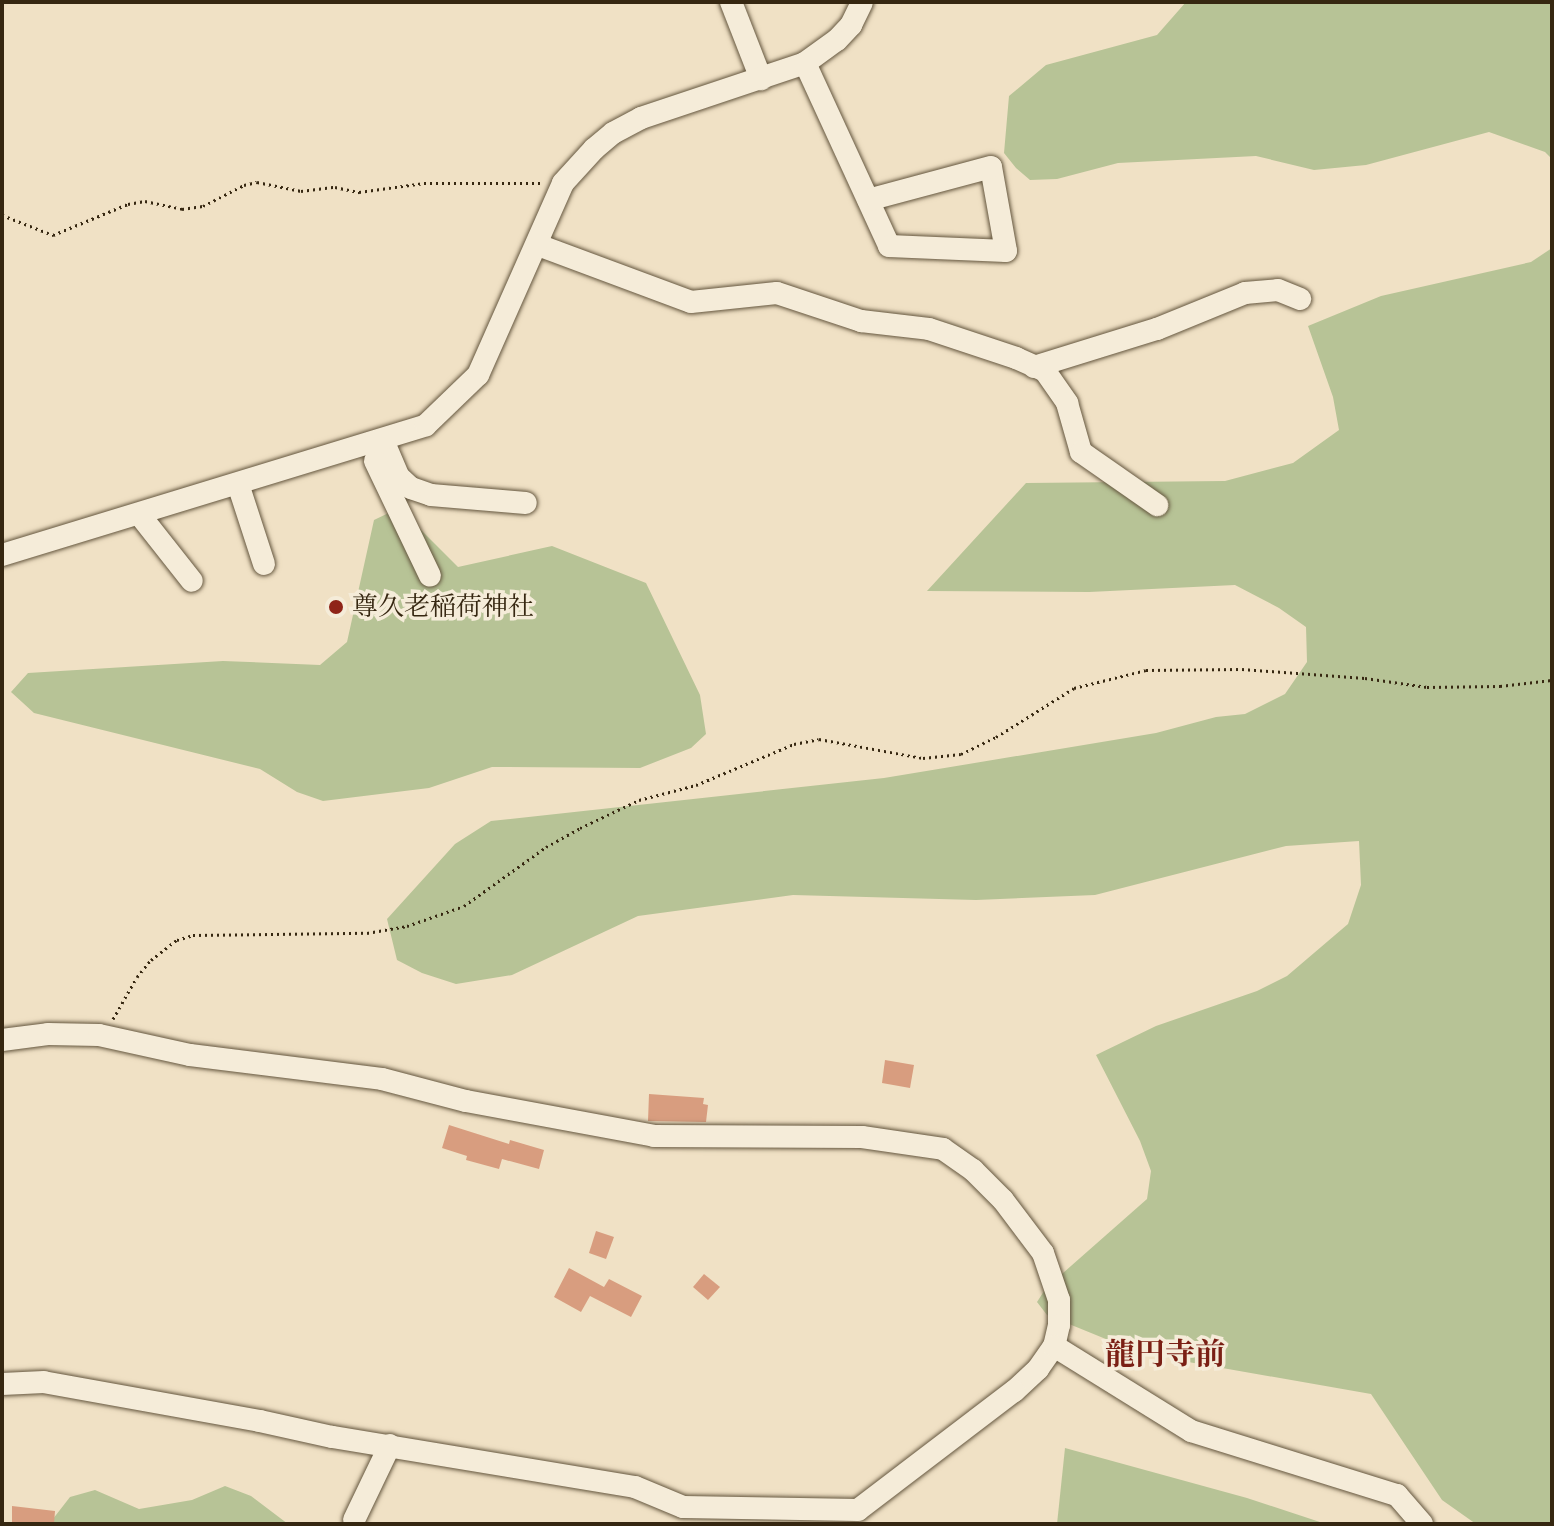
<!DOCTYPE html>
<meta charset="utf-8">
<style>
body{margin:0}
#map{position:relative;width:1554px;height:1526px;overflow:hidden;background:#f0e1c5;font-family:"IM FELL French Canon","Noto Serif JP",serif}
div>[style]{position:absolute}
.green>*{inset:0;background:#b7c396}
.building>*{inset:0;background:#d89d7f}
.path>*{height:3px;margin-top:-1.5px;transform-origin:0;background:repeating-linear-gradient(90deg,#362711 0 2px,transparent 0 6px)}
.roads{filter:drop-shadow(0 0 2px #64563e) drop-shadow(0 0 2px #64563e)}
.minor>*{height:22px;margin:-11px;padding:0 11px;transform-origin:11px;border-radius:11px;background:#f5ecd9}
.dots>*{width:22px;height:22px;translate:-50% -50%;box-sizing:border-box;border:4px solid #f5ecd9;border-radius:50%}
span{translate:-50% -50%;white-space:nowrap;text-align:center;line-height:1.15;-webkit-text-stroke:7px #f5ecd9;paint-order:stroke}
.poi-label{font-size:26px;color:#362711}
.left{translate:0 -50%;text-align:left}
.quarter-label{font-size:30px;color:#7a1f14;font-weight:700}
.frame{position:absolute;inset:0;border:4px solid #362711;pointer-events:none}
</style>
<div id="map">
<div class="green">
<div style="clip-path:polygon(1186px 2px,1552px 2px,1552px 159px,1545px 152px,1489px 132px,1366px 165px,1314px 170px,1256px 156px,1118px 163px,1057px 179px,1030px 180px,1016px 168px,1004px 153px,1009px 96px,1046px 65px,1157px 35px)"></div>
<div style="clip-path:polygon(1552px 248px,1552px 1524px,1476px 1524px,1442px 1500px,1371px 1394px,1177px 1360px,1118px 1344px,1047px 1315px,1037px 1302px,1046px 1288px,1147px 1199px,1151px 1171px,1140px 1141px,1096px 1055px,1156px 1026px,1257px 991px,1287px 976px,1348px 924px,1361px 885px,1359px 841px,1286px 846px,1095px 895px,976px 900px,793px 895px,638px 916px,512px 975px,456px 984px,422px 973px,397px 960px,387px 919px,455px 844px,491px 821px,884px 778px,1156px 733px,1216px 717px,1245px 714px,1285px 694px,1307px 662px,1306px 627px,1279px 608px,1235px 585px,1089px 592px,927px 591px,1026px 483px,1225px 481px,1293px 463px,1339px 430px,1333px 397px,1308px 326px,1381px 296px,1531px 262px)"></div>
<div style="clip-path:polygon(399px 508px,458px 567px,552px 546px,646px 583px,700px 695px,706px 734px,691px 748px,640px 768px,492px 767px,429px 788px,323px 801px,297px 792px,260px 769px,34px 713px,11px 692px,28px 673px,223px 661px,320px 665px,347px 642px,374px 520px)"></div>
<div style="clip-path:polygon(1065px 1448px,1247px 1498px,1326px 1524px,1057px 1524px)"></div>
<div style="clip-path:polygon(225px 1486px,251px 1496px,288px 1524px,49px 1524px,70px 1497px,95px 1490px,139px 1509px,192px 1500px)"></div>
</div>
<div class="building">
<div style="clip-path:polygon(885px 1060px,914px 1065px,910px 1088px,882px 1083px)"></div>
<div style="clip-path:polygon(649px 1094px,704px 1098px,703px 1104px,708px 1105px,706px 1122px,648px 1121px)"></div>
<div style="clip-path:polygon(449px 1125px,509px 1144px,510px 1140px,544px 1150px,539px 1169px,502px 1159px,499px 1169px,466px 1160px,467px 1156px,442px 1148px)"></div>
<div style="clip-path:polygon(596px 1231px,614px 1237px,606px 1259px,589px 1253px)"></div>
<div style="clip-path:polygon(569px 1268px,604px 1287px,609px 1279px,642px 1296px,631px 1317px,590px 1296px,581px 1312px,554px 1297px)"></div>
<div style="clip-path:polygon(704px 1274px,720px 1287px,708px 1300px,693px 1287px)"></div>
<div style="clip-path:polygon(12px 1506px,55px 1511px,54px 1524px,12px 1524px)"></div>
</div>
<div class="path">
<div style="left:2px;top:215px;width:55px;rotate:21.4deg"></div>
<div style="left:53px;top:235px;width:81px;rotate:-22.5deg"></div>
<div style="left:128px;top:204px;width:17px;rotate:-10deg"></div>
<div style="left:145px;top:201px;width:38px;rotate:12deg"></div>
<div style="left:182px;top:209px;width:21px;rotate:-8deg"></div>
<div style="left:203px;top:206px;width:46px;rotate:-27.1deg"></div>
<div style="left:244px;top:185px;width:13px;rotate:-13deg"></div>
<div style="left:257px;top:182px;width:45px;rotate:11.6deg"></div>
<div style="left:301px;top:191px;width:34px;rotate:-7deg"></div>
<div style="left:335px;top:187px;width:25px;rotate:12deg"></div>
<div style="left:359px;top:192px;width:66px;rotate:-7.9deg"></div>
<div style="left:424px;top:183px;width:119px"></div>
<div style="left:113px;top:1019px;width:48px;rotate:-60.3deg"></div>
<div style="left:137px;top:977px;width:22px;rotate:-51deg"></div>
<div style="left:151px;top:960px;width:33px;rotate:-38deg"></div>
<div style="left:177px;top:940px;width:17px;rotate:-17deg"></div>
<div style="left:193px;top:935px;width:174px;rotate:-0.7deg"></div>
<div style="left:367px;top:933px;width:41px;rotate:-9.9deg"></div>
<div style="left:407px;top:926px;width:60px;rotate:-19.3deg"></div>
<div style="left:464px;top:906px;width:101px;rotate:-35.7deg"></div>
<div style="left:546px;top:847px;width:39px;rotate:-29deg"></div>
<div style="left:580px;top:828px;width:65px;rotate:-25.4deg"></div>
<div style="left:639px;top:800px;width:59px;rotate:-14.7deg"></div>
<div style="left:696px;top:785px;width:106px;rotate:-22.7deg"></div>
<div style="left:794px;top:744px;width:25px;rotate:-11deg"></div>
<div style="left:819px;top:739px;width:106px;rotate:10.4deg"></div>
<div style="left:923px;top:758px;width:38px;rotate:-6deg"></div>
<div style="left:961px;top:754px;width:39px;rotate:-26deg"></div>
<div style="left:996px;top:737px;width:92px;rotate:-32.1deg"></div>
<div style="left:1074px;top:688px;width:74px;rotate:-14deg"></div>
<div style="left:1146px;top:670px;width:96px;rotate:-0.6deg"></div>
<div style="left:1242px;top:669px;width:123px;rotate:4.2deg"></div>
<div style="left:1365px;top:678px;width:63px;rotate:8.3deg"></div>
<div style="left:1427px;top:687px;width:73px;rotate:-0.8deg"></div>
<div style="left:1500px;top:686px;width:52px;rotate:-6.6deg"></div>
</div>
<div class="roads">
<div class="minor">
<div style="left:731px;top:2px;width:83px;rotate:68.7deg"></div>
<div style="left:805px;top:63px;width:201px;rotate:65.3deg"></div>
<div style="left:889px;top:246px;width:117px;rotate:2.4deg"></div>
<div style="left:1006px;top:251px;width:85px;rotate:-100.1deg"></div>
<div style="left:991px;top:167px;width:127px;rotate:165deg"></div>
<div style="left:538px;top:245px;width:163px;rotate:20.4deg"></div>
<div style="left:691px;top:302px;width:86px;rotate:-6deg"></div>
<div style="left:777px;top:293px;width:89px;rotate:18.4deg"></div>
<div style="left:861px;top:321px;width:68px;rotate:6.7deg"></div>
<div style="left:929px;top:329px;width:92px;rotate:18.4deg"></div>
<div style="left:1016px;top:358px;width:32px;rotate:24deg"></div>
<div style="left:1045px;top:371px;width:39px;rotate:55deg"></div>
<div style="left:1067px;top:403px;width:51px;rotate:74.1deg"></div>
<div style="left:1081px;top:452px;width:93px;rotate:34.9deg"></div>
<div style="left:1034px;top:367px;width:129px;rotate:-17.2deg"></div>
<div style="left:1157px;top:329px;width:95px;rotate:-22.2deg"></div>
<div style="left:1245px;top:293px;width:33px;rotate:-5deg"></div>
<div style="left:1278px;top:290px;width:24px;rotate:22deg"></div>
<div style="left:383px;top:440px;width:39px;rotate:67deg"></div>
<div style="left:398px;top:476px;width:18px;rotate:43deg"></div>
<div style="left:411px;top:488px;width:21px;rotate:19deg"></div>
<div style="left:431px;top:495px;width:95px;rotate:4.8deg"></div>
<div style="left:375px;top:461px;width:127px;rotate:64.4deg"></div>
<div style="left:238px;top:484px;width:84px;rotate:72deg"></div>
<div style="left:139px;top:514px;width:85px;rotate:51.7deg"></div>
<div style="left:2px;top:555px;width:443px;rotate:-17deg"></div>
<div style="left:426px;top:425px;width:72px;rotate:-43.9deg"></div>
<div style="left:478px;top:375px;width:210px;rotate:-66.1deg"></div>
<div style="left:563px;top:183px;width:46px;rotate:-47.6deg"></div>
<div style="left:594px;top:149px;width:25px;rotate:-40deg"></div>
<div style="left:613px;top:133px;width:32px;rotate:-28deg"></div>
<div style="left:641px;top:118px;width:173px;rotate:-18.5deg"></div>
<div style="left:805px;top:63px;width:39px;rotate:-36deg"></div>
<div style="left:837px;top:40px;width:21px;rotate:-47deg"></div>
<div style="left:851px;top:25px;width:25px;rotate:-64deg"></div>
<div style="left:2px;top:1040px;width:46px;rotate:-7.4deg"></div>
<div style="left:48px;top:1034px;width:51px;rotate:1.1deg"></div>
<div style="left:99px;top:1035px;width:93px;rotate:12.4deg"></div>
<div style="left:190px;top:1055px;width:193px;rotate:7.1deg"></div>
<div style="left:382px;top:1079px;width:87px;rotate:14.7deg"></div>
<div style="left:466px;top:1101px;width:191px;rotate:10.5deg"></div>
<div style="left:654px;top:1136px;width:208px;rotate:0.3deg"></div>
<div style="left:862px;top:1137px;width:82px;rotate:8.4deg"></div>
<div style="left:943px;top:1149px;width:37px;rotate:35deg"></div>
<div style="left:973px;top:1170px;width:42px;rotate:45deg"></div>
<div style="left:1003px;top:1200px;width:66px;rotate:53deg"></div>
<div style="left:1043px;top:1253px;width:50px;rotate:71.2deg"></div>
<div style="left:1059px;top:1300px;width:25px;rotate:90deg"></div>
<div style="left:1059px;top:1325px;width:22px;rotate:103deg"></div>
<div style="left:1054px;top:1346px;width:28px;rotate:125deg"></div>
<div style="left:1038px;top:1369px;width:33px;rotate:137deg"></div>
<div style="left:1014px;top:1391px;width:196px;rotate:142.7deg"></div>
<div style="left:858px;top:1510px;width:175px;rotate:-179deg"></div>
<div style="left:683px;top:1507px;width:52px;rotate:-157.4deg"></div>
<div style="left:635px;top:1487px;width:307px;rotate:-170.6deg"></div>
<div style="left:332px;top:1437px;width:74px;rotate:-167.5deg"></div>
<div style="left:260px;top:1421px;width:219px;rotate:-169.8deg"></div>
<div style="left:44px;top:1382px;width:42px;rotate:177.3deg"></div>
<div style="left:1054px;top:1346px;width:161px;rotate:31.8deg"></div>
<div style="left:1191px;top:1431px;width:216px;rotate:17.3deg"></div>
<div style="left:1397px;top:1495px;width:38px;rotate:49deg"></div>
<div style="left:354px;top:1520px;width:83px;rotate:-64.4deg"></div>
</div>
</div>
<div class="dots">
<div style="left:336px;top:607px;background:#8f2418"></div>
</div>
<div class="poi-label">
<span class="left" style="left:352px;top:607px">尊久老稲荷神社</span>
</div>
<div class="quarter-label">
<span style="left:1165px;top:1355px">龍円寺前</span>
</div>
<div class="frame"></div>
</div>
